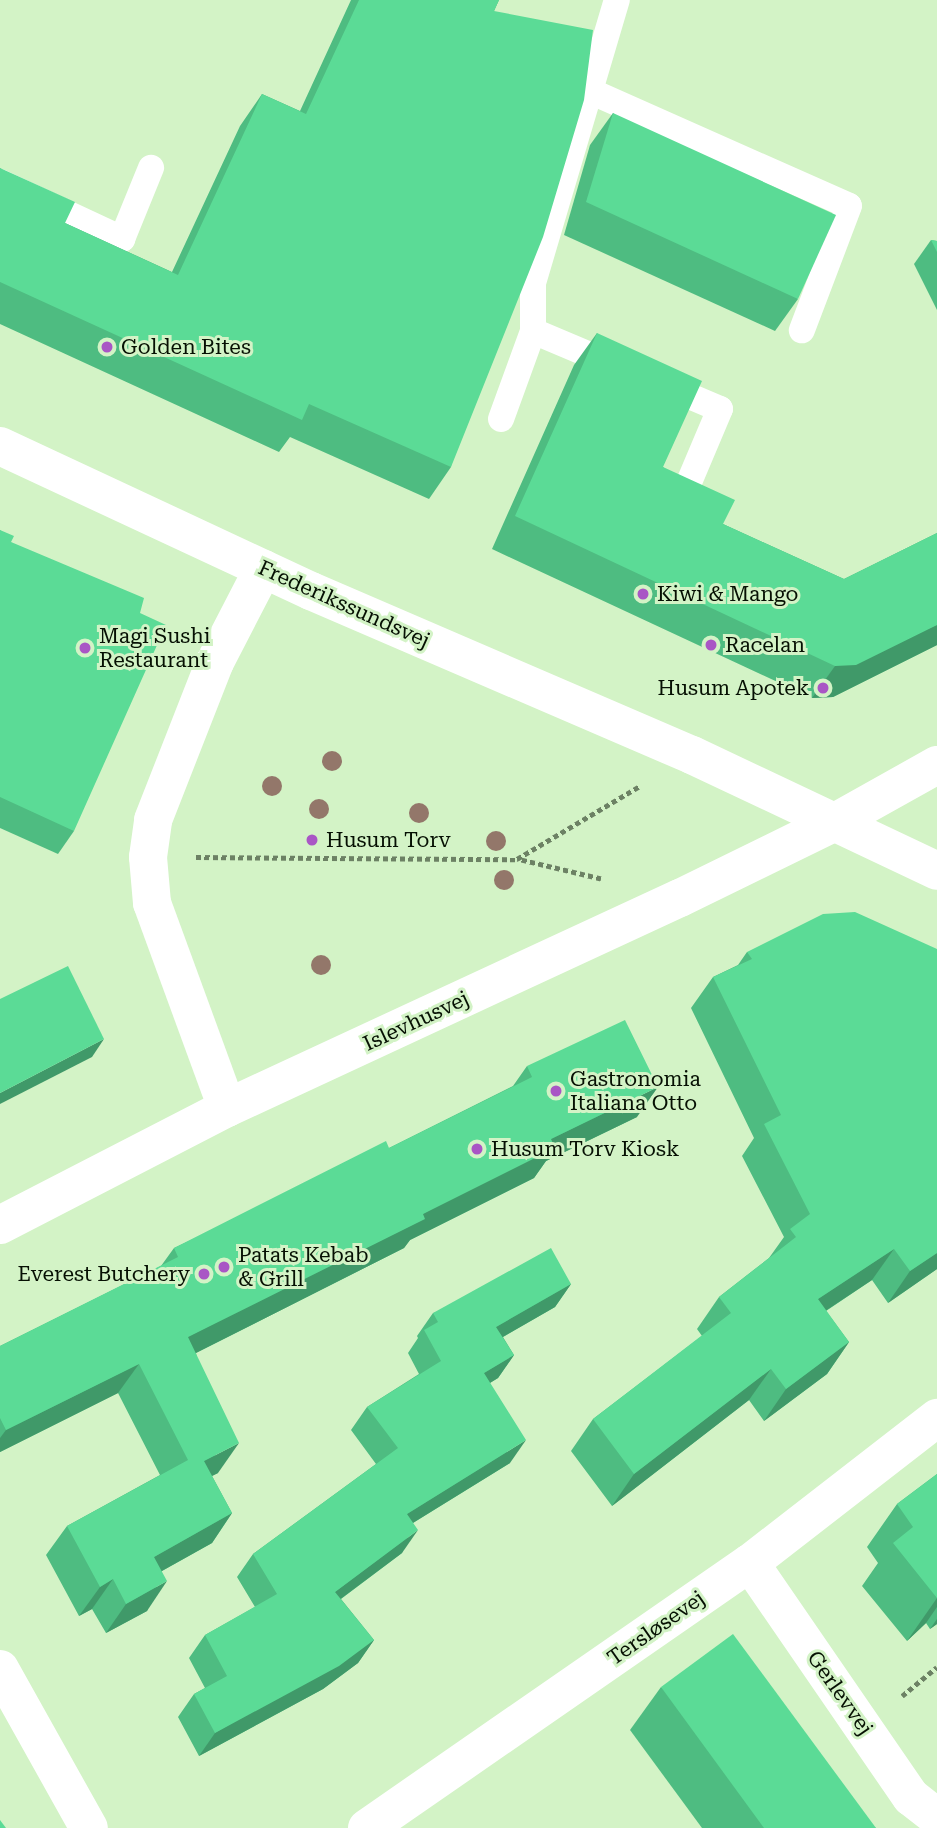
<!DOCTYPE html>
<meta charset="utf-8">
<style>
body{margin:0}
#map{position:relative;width:937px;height:1828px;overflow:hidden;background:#d3f3c6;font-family:"Roboto Serif",serif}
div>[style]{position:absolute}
.path>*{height:4.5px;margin-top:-2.25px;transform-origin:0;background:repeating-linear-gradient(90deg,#6c8164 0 5px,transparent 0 8.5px)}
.service>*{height:26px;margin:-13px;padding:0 13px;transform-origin:13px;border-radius:13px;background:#fff}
.minor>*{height:38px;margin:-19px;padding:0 19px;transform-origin:19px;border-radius:19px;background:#fff}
.tertiary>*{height:38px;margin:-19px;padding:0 19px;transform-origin:19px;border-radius:19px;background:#fff}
.secondary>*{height:38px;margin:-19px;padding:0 19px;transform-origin:19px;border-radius:19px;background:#fff}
.trees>*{width:20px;height:20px;margin:-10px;border-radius:50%;background:#93776a}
.wall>*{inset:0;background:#4ebc81}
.shaded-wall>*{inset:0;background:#409969}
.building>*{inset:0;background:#5bdb96}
.dots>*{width:19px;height:19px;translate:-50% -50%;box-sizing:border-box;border:4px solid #d3f3c6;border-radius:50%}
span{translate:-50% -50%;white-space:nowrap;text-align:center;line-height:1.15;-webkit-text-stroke:6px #d3f3c6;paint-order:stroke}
.poi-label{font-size:21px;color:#061003}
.left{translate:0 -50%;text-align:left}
.right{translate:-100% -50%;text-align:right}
.street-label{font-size:21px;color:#061003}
</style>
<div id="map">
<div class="path">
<div style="left:196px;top:857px;width:321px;rotate:0.4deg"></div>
<div style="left:601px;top:879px;width:86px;rotate:-166.6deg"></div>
<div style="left:517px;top:859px;width:143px;rotate:-30.7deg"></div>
<div style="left:902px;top:1696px;width:45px;rotate:-39.6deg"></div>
</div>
<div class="service">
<div style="left:590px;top:91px;width:283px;rotate:23.9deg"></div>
<div style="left:849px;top:206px;width:133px;rotate:110.8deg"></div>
<div style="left:0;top:182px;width:135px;rotate:25deg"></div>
<div style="left:122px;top:239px;width:77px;rotate:-67.8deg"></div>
<div style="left:533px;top:331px;width:90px;rotate:22.9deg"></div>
<div style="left:661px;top:384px;width:64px;rotate:23deg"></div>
<div style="left:720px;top:409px;width:85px;rotate:112.9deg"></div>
<div style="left:501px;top:419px;width:94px;rotate:-70deg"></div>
<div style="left:533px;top:331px;width:48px;rotate:-90deg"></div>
<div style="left:533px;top:283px;width:295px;rotate:-73.5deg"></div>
</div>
<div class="minor">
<div style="left:227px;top:1108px;width:218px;rotate:-110.1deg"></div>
<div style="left:152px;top:903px;width:46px;rotate:-95deg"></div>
<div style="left:148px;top:857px;width:37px;rotate:-82deg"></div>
<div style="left:153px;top:820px;width:170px;rotate:-68.6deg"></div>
<div style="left:215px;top:662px;width:105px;rotate:-62.7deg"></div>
<div style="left:750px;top:1563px;width:284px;rotate:55.5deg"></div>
<div style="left:911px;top:1797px;width:33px;rotate:38deg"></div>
<div style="left:0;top:1669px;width:182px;rotate:60.8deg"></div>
<div style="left:367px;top:1828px;width:466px;rotate:-34.7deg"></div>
<div style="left:750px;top:1563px;width:237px;rotate:-37.8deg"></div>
</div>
<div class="tertiary">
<div style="left:0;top:1225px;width:255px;rotate:-27.3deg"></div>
<div style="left:227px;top:1108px;width:499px;rotate:-24.9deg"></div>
<div style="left:680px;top:898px;width:173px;rotate:-26.1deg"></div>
<div style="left:835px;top:822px;width:117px;rotate:-29.2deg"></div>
</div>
<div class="secondary">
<div style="left:0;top:446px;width:343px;rotate:25deg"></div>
<div style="left:311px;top:591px;width:415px;rotate:23.3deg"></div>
<div style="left:692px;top:755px;width:271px;rotate:25.3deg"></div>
</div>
<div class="trees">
<div style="left:332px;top:761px"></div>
<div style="left:272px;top:786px"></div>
<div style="left:319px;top:809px"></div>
<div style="left:419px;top:813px"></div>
<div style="left:496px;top:841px"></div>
<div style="left:504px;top:880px"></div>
<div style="left:321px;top:965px"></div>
</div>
<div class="wall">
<div style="clip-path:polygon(351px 0,499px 0,494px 11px,451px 467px,429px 499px,290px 437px,279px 452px,0 324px,0 168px,65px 223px,172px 272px,240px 126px,262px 94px,300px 111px)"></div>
<div style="clip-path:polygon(613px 113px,798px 299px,775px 331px,564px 235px,590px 145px)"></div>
<div style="clip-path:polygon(931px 240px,937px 241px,937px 310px,914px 264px)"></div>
<div style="clip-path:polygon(597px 333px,663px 467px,723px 524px,844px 579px,937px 533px,937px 645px,833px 697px,812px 698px,492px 549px,574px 365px)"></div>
<div style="clip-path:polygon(0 530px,11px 542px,74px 831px,58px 854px,0 828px)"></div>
<div style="clip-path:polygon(937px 949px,937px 1269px,888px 1303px,872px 1280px,826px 1311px,849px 1342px,827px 1374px,764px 1421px,749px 1400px,612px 1506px,571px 1451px,593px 1419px,702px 1336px,697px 1329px,719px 1297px,769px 1258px,784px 1237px,742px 1156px,754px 1138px,691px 1008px,713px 977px,738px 965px,747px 952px)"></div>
<div style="clip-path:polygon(527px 1066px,637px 1117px,546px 1161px,534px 1178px,410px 1240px,404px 1248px,196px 1353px,218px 1473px,212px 1476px,232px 1513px,212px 1543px,162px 1571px,147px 1611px,106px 1633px,92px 1609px,79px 1616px,46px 1555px,67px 1526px,160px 1475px,118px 1393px,0 1452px,0 1346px,161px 1266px,174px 1248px,389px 1148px,513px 1086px)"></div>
<div style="clip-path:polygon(571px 1284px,555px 1307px,503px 1337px,514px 1355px,498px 1378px,490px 1383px,510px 1463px,413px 1523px,402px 1553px,341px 1599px,374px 1640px,358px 1663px,323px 1689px,199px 1756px,178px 1717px,194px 1694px,205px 1688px,189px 1658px,205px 1635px,255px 1607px,237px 1577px,253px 1554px,376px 1464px,351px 1430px,367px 1407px,419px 1374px,408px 1353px,418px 1338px,417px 1336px,433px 1313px)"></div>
<div style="clip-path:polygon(937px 1474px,937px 1624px,930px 1629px,926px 1623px,907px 1641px,862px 1586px,878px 1563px,867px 1547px,897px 1504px)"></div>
<div style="clip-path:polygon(661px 1687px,876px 1828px,702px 1828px,630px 1730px)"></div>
</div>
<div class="shaded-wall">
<div style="clip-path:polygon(937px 625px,937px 645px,833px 697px,812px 698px,835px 666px)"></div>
<div style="clip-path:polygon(104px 1039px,92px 1057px,0 1104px,0 1093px)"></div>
<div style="clip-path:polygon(658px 1087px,637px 1117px,546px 1161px,534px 1178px,410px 1240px,404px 1248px,168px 1367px,188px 1337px,423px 1214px,551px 1139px)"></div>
<div style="clip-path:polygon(894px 1249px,872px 1280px,795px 1331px,818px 1299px)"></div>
<div style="clip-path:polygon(937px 1253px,937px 1269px,888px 1303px,910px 1271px)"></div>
<div style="clip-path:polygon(571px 1284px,555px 1307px,480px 1350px,496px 1327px)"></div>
<div style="clip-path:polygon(849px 1342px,827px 1374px,764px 1421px,786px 1389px)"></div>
<div style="clip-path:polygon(514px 1355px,498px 1378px,468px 1396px,484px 1373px)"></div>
<div style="clip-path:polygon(139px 1364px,118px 1393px,0 1452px,0 1438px,6px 1430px)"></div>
<div style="clip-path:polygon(771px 1369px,749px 1400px,612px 1506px,634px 1474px)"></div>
<div style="clip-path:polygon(526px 1440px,510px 1463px,390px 1537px,407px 1514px)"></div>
<div style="clip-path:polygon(239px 1443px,218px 1473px,183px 1490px,204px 1461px)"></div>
<div style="clip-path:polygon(232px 1513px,212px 1543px,133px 1587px,154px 1557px)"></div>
<div style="clip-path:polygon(418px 1530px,402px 1553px,319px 1615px,335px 1592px)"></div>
<div style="clip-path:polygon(113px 1579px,92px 1609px,79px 1616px,100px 1587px)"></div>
<div style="clip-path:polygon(167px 1581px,147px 1611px,106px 1633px,126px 1604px)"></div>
<div style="clip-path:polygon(937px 1598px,937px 1607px,926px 1623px,907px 1641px)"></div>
<div style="clip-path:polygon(937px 1619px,937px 1624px,930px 1629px)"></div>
<div style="clip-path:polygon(374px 1640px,358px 1663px,323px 1689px,199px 1756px,215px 1733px)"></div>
</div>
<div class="building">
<div style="clip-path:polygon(359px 0,499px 0,494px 11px,593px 30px,584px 100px,543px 237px,451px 467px,309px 404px,302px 420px,0 282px,0 168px,75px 202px,65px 223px,178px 275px,262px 94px,306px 114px)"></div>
<div style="clip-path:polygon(613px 113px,836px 215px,798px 299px,586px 202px)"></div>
<div style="clip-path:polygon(931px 240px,937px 241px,937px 252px)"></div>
<div style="clip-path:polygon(597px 333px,702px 381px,663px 467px,735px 500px,723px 524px,844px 579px,937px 533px,937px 625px,856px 665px,835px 666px,515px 516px)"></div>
<div style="clip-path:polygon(0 530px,14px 536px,11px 542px,144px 598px,140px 613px,166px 625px,74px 831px,0 797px)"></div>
<div style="clip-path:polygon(855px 912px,937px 949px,937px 1253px,910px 1271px,894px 1249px,818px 1299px,849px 1342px,786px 1389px,771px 1369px,634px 1474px,593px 1419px,731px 1313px,719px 1297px,796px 1237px,790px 1229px,810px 1214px,764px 1124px,781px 1115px,713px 977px,752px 959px,747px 952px,823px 914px)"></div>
<div style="clip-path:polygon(68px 966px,104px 1039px,0 1093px,0 999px)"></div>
<div style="clip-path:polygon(625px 1020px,658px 1087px,551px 1139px,555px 1148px,423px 1214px,425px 1219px,188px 1337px,239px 1443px,204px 1461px,232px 1513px,154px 1557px,167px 1581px,126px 1604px,113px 1579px,100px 1587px,67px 1526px,188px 1460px,139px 1364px,6px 1430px,0 1418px,0 1346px,178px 1257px,174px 1248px,386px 1141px,389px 1148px,532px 1077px,527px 1066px)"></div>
<div style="clip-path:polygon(551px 1248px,571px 1284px,496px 1327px,514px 1355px,484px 1373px,526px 1440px,407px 1514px,418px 1530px,335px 1592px,374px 1640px,339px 1666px,215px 1733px,194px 1694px,227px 1676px,205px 1635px,277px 1594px,253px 1554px,398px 1448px,367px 1407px,441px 1361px,424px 1330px,438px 1322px,433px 1313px)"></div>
<div style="clip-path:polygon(937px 1474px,937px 1598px,893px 1543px,913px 1527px,897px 1504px)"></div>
<div style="clip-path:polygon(733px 1634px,876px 1828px,764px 1828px,661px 1687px)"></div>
<div style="clip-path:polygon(0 1820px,6px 1828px,0 1828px)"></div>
</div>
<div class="dots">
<div style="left:107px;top:347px;background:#a956c5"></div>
<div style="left:643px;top:594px;background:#a956c5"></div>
<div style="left:711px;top:645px;background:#a956c5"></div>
<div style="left:85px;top:648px;background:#a956c5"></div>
<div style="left:823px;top:688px;background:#a956c5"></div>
<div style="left:312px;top:840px;background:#a956c5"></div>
<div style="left:556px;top:1091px;background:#a956c5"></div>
<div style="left:477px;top:1149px;background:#a956c5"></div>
<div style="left:224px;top:1267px;background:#a956c5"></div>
<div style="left:204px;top:1274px;background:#a956c5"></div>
</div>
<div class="poi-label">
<span class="left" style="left:121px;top:347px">Golden Bites</span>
<span class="left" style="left:657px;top:594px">Kiwi &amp; Mango</span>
<span class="left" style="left:99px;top:648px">Magi Sushi<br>Restaurant</span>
<span class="left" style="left:725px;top:645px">Racelan</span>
<span class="right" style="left:809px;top:688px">Husum Apotek</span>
<span class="left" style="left:326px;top:840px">Husum Torv</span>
<span class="left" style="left:570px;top:1091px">Gastronomia<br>Italiana Otto</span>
<span class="left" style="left:491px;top:1149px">Husum Torv Kiosk</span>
<span class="left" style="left:238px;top:1267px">Patats Kebab<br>&amp; Grill</span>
<span class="right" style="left:190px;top:1274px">Everest Butchery</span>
</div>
<div class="street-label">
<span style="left:344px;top:604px;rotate:24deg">Frederikssundsvej</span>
<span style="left:416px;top:1021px;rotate:-25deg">Islevhusvej</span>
<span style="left:656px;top:1628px;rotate:-35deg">Tersløsevej</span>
<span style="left:840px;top:1693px;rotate:55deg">Gerlevvej</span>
</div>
</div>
